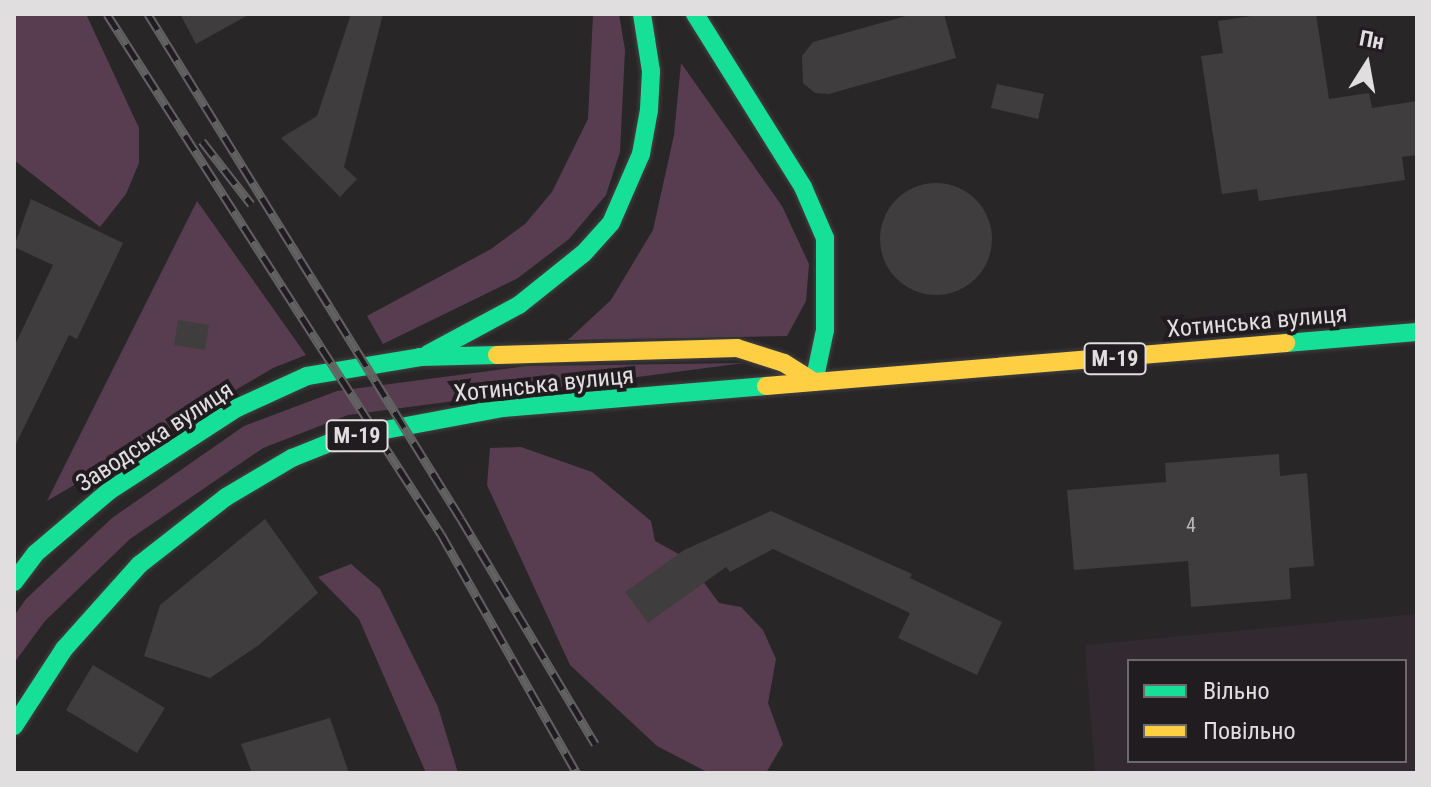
<!DOCTYPE html>
<meta charset="utf-8">
<style>
body{margin:0}
#map{position:relative;width:1431px;height:787px;overflow:hidden;background:#292628;font-family:"Roboto Condensed",sans-serif}
div>[style]{position:absolute}
.built>*{inset:0;background:#332930}
.green>*{inset:0;background:#583d51}
.building>*{inset:0;background:#403d3e}
.round{border-radius:50%}
.roads{filter:drop-shadow(0 0 2px #434142) drop-shadow(0 0 2px #434142)}
.fast>*{height:18px;margin:-9px;padding:0 9px;transform-origin:9px;border-radius:9px;background:#16e098}
.slow>*{height:18px;margin:-9px;padding:0 9px;transform-origin:9px;border-radius:9px;background:#ffcf43}
.rail>*{height:9px;margin-top:-4.5px;transform-origin:0;background:repeating-linear-gradient(90deg,#211c1f 0 18px,#636263 0 36px);box-sizing:border-box;border-block:2px solid #636263}
span{translate:-50% -50%;white-space:nowrap;text-align:center;line-height:1.15;-webkit-text-stroke:8px #211c1f;paint-order:stroke}
.number-label{font-size:20px;color:#b9b6b8}
.number-label span{-webkit-text-stroke-width:0}
.shield-label span{padding:2px 6px;background:#211c1f;border:2px solid;border-radius:6px;-webkit-text-stroke-width:0}
.shield-label{font-size:22px;color:#e1dee0;font-weight:700}
.street-label{font-size:24px;color:#e1dee0}
.frame{position:absolute;inset:0;border:16px solid #e1dee0;pointer-events:none}
.legend{position:absolute;left:1127px;top:659px;width:280px;height:104px;box-sizing:border-box;background:#211c1f;border:2px solid #6e6a6c;margin:0;padding:10px 14px;list-style:none;font-size:24px;color:#e1dee0}
.legend li{display:flex;align-items:center;gap:16px;height:40px}
.legend b{width:40px;border:2px solid #6e6a6c}
.north{position:absolute;left:1327px;top:24px;width:80px;height:80px;-webkit-text-stroke:6px #211c1f;paint-order:stroke;rotate:11deg;font-size:22px;font-weight:700;line-height:32px;text-align:center;color:#e1dee0}
.north::after{content:'';display:block;margin:auto;width:28px;height:36px;background:#e1dee0;clip-path:polygon(50% 0,100% 100%,50% 72%,0 100%)}
</style>
<div id="map">
<div class="built">
<div style="clip-path:polygon(evenodd,1417px 614px,1417px 773px,1095px 773px,1085px 645px,1417px 614px,1129px 661px,1405px 661px,1405px 761px,1129px 761px,1129px 661px)"></div>
</div>
<div class="green">
<div style="clip-path:polygon(14px 14px,86px 14px,139px 128px,139px 163px,126px 194px,100px 227px,14px 160px)"></div>
<div style="clip-path:polygon(593px 14px,619px 14px,625px 50px,620px 152px,606px 195px,569px 239px,518px 278px,383px 344px,367px 316px,491px 249px,525px 224px,552px 192px,588px 119px)"></div>
<div style="clip-path:polygon(681px 63px,782px 206px,809px 264px,806px 301px,787px 336px,568px 340px,611px 300px,653px 230px,674px 135px)"></div>
<div style="clip-path:polygon(197px 201px,306px 355px,273px 368px,47px 501px)"></div>
<div style="clip-path:polygon(744px 363px,348px 415px,263px 448px,130px 539px,45px 621px,14px 663px,14px 616px,26px 599px,112px 518px,244px 426px,337px 391px,527px 366px)"></div>
<div style="clip-path:polygon(521px 447px,592px 472px,651px 521px,655px 541px,686px 558px,719px 603px,741px 607px,763px 630px,776px 659px,768px 703px,783px 744px,766px 773px,709px 773px,657px 746px,570px 665px,487px 485px,490px 448px)"></div>
<div style="clip-path:polygon(351px 564px,380px 589px,438px 707px,458px 773px,426px 773px,359px 619px,318px 577px)"></div>
</div>
<div class="building">
<div style="clip-path:polygon(180px 14px,250px 14px,196px 44px)"></div>
<div style="clip-path:polygon(351px 14px,383px 14px,344px 167px,357px 179px,340px 197px,281px 138px,317px 116px)"></div>
<div style="clip-path:polygon(913px 14px,944px 14px,956px 58px,829px 94px,815px 93px,803px 83px,802px 56px,813px 42px)"></div>
<div style="clip-path:polygon(1264px 14px,1316px 14px,1329px 99px,1369px 93px,1372px 108px,1417px 101px,1417px 155px,1402px 157px,1405px 180px,1259px 201px,1257px 189px,1222px 194px,1201px 56px,1223px 53px,1218px 21px)"></div>
<div style="clip-path:polygon(997px 84px,1044px 94px,1038px 119px,991px 108px)"></div>
<div class="round" style="left:880px;top:183px;width:112px;height:112px"></div>
<div style="clip-path:polygon(31px 199px,123px 243px,77px 339px,69px 335px,14px 448px,14px 347px,53px 265px,14px 247px)"></div>
<div style="clip-path:polygon(178px 320px,209px 325px,205px 350px,174px 345px)"></div>
<div style="clip-path:polygon(1279px 454px,1280px 476px,1307px 473px,1314px 566px,1289px 568px,1291px 599px,1191px 607px,1188px 561px,1074px 570px,1067px 490px,1166px 482px,1165px 463px)"></div>
<div style="clip-path:polygon(771px 511px,912px 574px,910px 578px,1002px 622px,977px 675px,898px 638px,910px 613px,773px 549px,730px 572px,726px 567px,648px 623px,625px 592px,684px 550px)"></div>
<div style="clip-path:polygon(265px 519px,318px 593px,259px 645px,210px 678px,144px 656px,160px 605px)"></div>
<div style="clip-path:polygon(93px 665px,165px 708px,137px 753px,66px 710px)"></div>
<div style="clip-path:polygon(330px 718px,349px 773px,252px 773px,241px 744px)"></div>
</div>
<div class="roads">
<div class="fast">
<div style="left:695px;top:14px;width:204px;rotate:58deg"></div>
<div style="left:803px;top:187px;width:56px;rotate:66.7deg"></div>
<div style="left:825px;top:238px;width:92px;rotate:90deg"></div>
<div style="left:825px;top:330px;width:53px;rotate:101.9deg"></div>
<div style="left:1286px;top:343px;width:131px;rotate:-4.8deg"></div>
<div style="left:428px;top:354px;width:103px;rotate:-28.3deg"></div>
<div style="left:519px;top:305px;width:83px;rotate:-38.7deg"></div>
<div style="left:584px;top:253px;width:40px;rotate:-48deg"></div>
<div style="left:611px;top:223px;width:75px;rotate:-66.5deg"></div>
<div style="left:641px;top:154px;width:45px;rotate:-79.7deg"></div>
<div style="left:649px;top:110px;width:39px;rotate:-87deg"></div>
<div style="left:651px;top:71px;width:58px;rotate:-99deg"></div>
<div style="left:14px;top:582px;width:36px;rotate:-53deg"></div>
<div style="left:36px;top:553px;width:96px;rotate:-40.3deg"></div>
<div style="left:109px;top:491px;width:153px;rotate:-33deg"></div>
<div style="left:237px;top:408px;width:77px;rotate:-24.6deg"></div>
<div style="left:307px;top:376px;width:115px;rotate:-9.5deg"></div>
<div style="left:420px;top:357px;width:77px;rotate:-1.5deg"></div>
<div style="left:14px;top:726px;width:92px;rotate:-57deg"></div>
<div style="left:64px;top:649px;width:113px;rotate:-48.2deg"></div>
<div style="left:139px;top:565px;width:110px;rotate:-38deg"></div>
<div style="left:226px;top:497px;width:77px;rotate:-30.6deg"></div>
<div style="left:292px;top:458px;width:54px;rotate:-21.8deg"></div>
<div style="left:342px;top:438px;width:164px;rotate:-10.6deg"></div>
<div style="left:503px;top:408px;width:264px;rotate:-4.8deg"></div>
</div>
<div class="slow">
<div style="left:497px;top:355px;width:240px;rotate:-1.7deg"></div>
<div style="left:737px;top:348px;width:49px;rotate:17.7deg"></div>
<div style="left:784px;top:363px;width:36px;rotate:32deg"></div>
<div style="left:766px;top:386px;width:522px;rotate:-4.73deg"></div>
</div>
</div>
<div class="rail">
<div style="left:107px;top:14px;width:618px;rotate:57.29deg"></div>
<div style="left:441px;top:534px;width:275px;rotate:60.4deg"></div>
<div style="left:148px;top:14px;width:594px;rotate:58.21deg"></div>
<div style="left:461px;top:519px;width:262px;rotate:59.2deg"></div>
<div style="left:202px;top:141px;width:80px;rotate:52.1deg"></div>
</div>
<div class="number-label">
<span style="left:1191px;top:525px">4</span>
</div>
<div class="shield-label">
<span style="left:1115px;top:359px">М-19</span>
<span style="left:357px;top:436px">М-19</span>
</div>
<div class="street-label">
<span style="left:1257px;top:322px;rotate:-5deg">Хотинська вулиця</span>
<span style="left:544px;top:385px;rotate:-6deg">Хотинська вулиця</span>
<span style="left:155px;top:437px;rotate:-33deg">Заводська вулиця</span>
</div>
<div class="frame"></div>
<ul class="legend">
<li><b style="height:10px;background:#16e098"></b>Вільно</li>
<li><b style="height:10px;background:#ffcf43"></b>Повільно</li>
</ul>
<div class="north">Пн</div>
</div>
